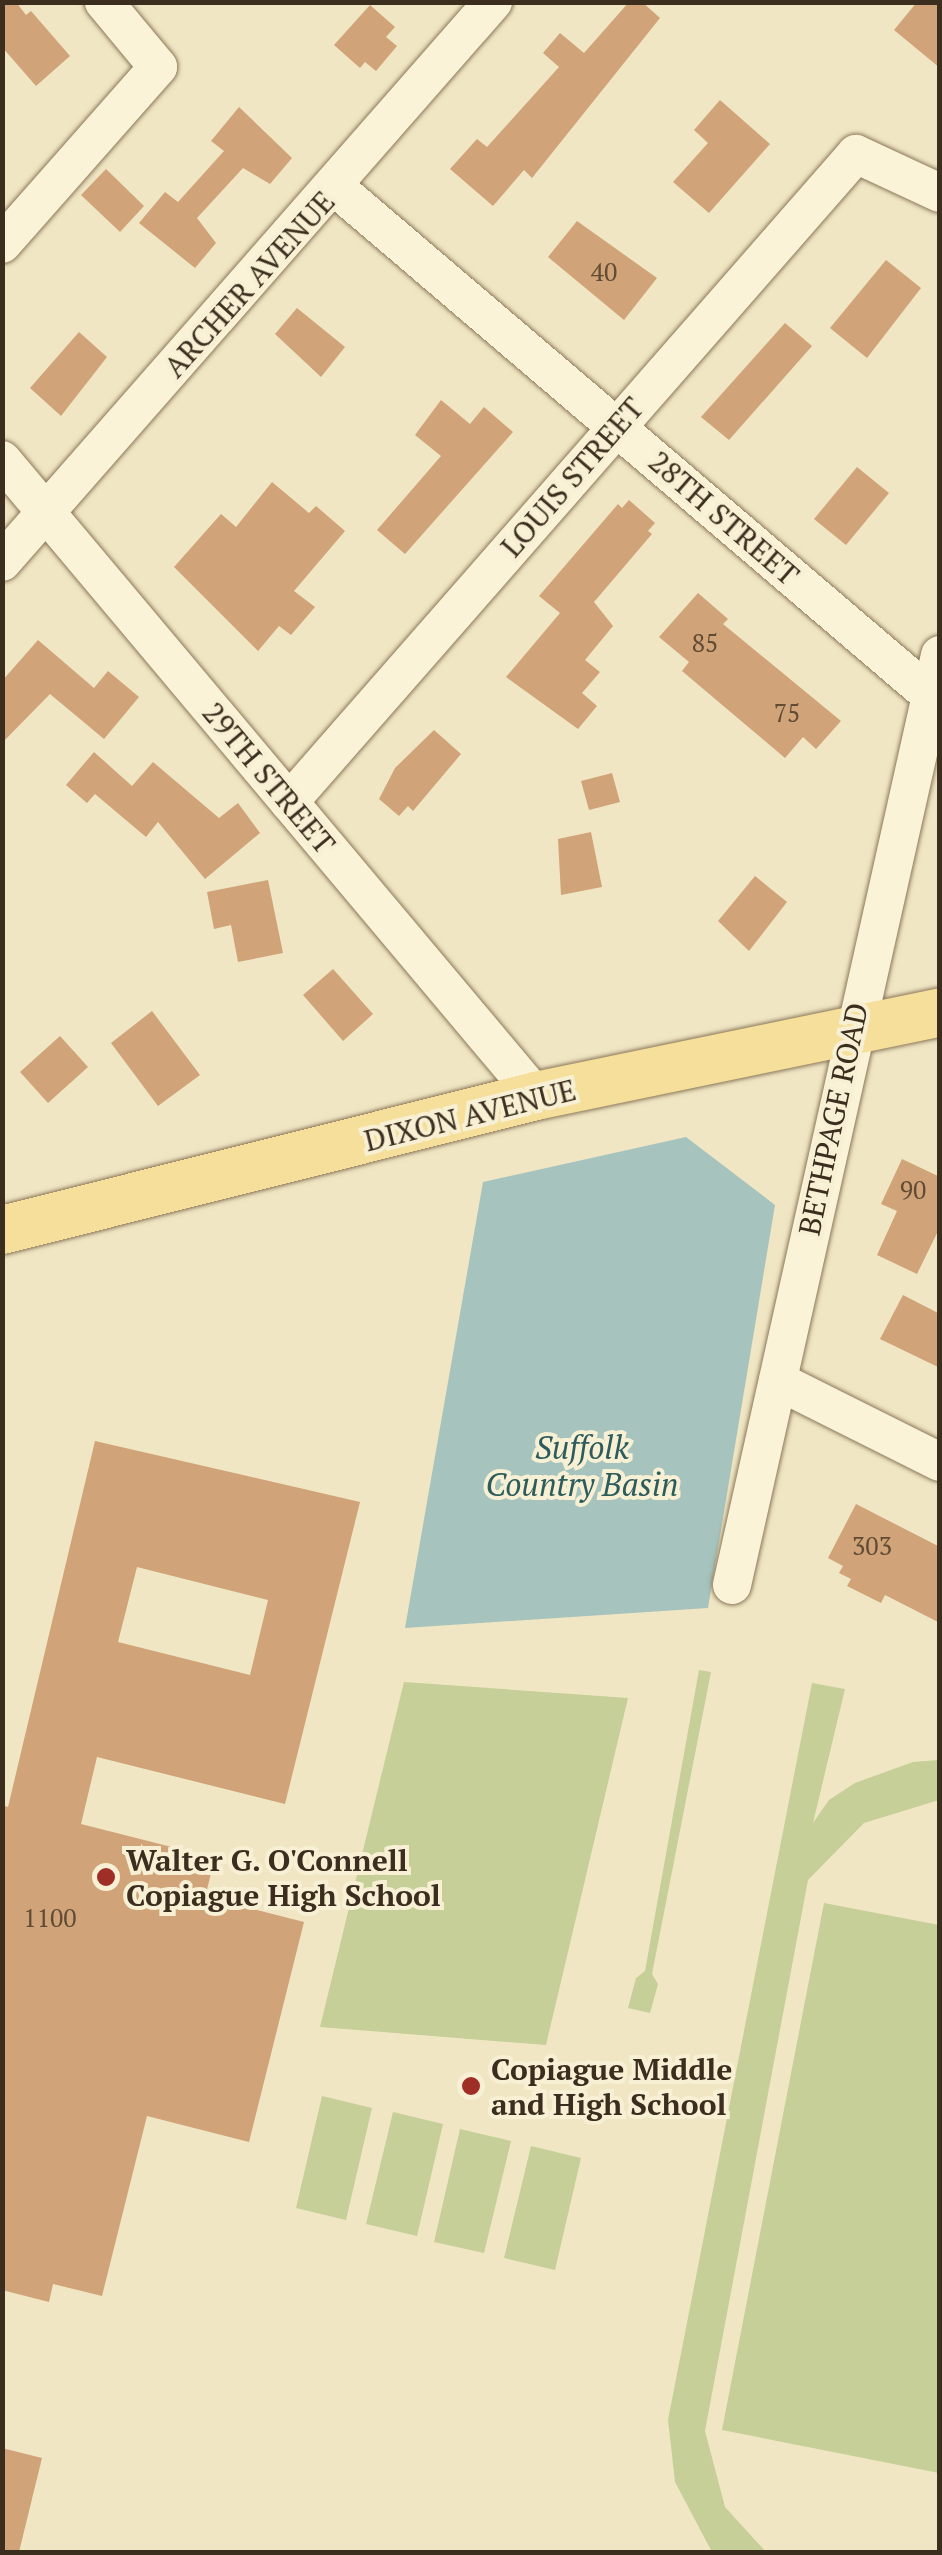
<!DOCTYPE html>
<style>
body{margin:0}
#map{position:relative;width:942px;height:2555px;overflow:hidden;background:#f0e6c4;font-family:"PT Serif",serif}
div>[style]{position:absolute}
.green>*{inset:0;background:#c5cf97}
.water>*{inset:0;background:#a6c3bd}
.building>*{inset:0;background:#d0a378}
.roads{filter:drop-shadow(0 0 2px #8c7859) drop-shadow(0 0 2px #8c7859)}
.minor>*{height:38px;margin:-19px;padding:0 19px;transform-origin:19px;border-radius:19px;background:#faf3d8}
.major>*{height:48px;margin:-24px;padding:0 24px;transform-origin:24px;border-radius:24px;background:#f5df9a}
.dots>*{width:28px;height:28px;translate:-50% -50%;box-sizing:border-box;border:5px solid #f7f0d4;border-radius:50%}
span{translate:-50% -50%;white-space:nowrap;text-align:center;line-height:1.15;-webkit-text-stroke:8px #f7f0d4;paint-order:stroke}
.number-label{font-size:25px;color:#614b34}
.number-label span{-webkit-text-stroke-width:0}
.street-label{font-size:30px;color:#3c2e1e}
.poi-label{font-size:30px;color:#3c2e1e;font-weight:700}
.left{translate:0 -50%;text-align:left}
.water-label{font-size:32px;color:#2d5c5c;font-style:italic}
.frame{position:absolute;inset:0;border:5px solid #3c2e1e;pointer-events:none}
</style>
<div id="map">
<div class="green">
<div style="clip-path:polygon(699px 1670px,711px 1672px,652px 1974px,658px 1984px,650px 2013px,628px 2008px,636px 1978px,645px 1971px)"></div>
<div style="clip-path:polygon(404px 1682px,628px 1698px,546px 2045px,320px 2027px)"></div>
<div style="clip-path:polygon(812px 1683px,845px 1689px,813px 1823px,829px 1800px,855px 1783px,913px 1762px,939px 1760px,939px 1800px,864px 1823px,808px 1880px,705px 2431px,725px 2507px,766px 2552px,712px 2552px,675px 2482px,668px 2420px)"></div>
<div style="clip-path:polygon(824px 1903px,939px 1925px,939px 2473px,722px 2430px)"></div>
<div style="clip-path:polygon(322px 2096px,372px 2108px,346px 2220px,296px 2208px)"></div>
<div style="clip-path:polygon(393px 2112px,443px 2124px,417px 2236px,366px 2224px)"></div>
<div style="clip-path:polygon(460px 2129px,511px 2141px,484px 2253px,434px 2242px)"></div>
<div style="clip-path:polygon(531px 2146px,581px 2158px,555px 2270px,504px 2258px)"></div>
</div>
<div class="water">
<div style="clip-path:polygon(686px 1137px,775px 1205px,708px 1608px,405px 1628px,483px 1182px)"></div>
</div>
<div class="building">
<div style="clip-path:polygon(2px 2px,16px 2px,26px 15px,31px 11px,70px 56px,36px 86px,2px 47px)"></div>
<div style="clip-path:polygon(629px 2px,642px 2px,660px 18px,532px 178px,524px 170px,493px 206px,450px 169px,477px 139px,487px 147px,559px 67px,543px 53px,560px 33px,584px 53px)"></div>
<div style="clip-path:polygon(917px 2px,940px 2px,940px 68px,894px 30px)"></div>
<div style="clip-path:polygon(370px 5px,395px 27px,386px 37px,397px 46px,376px 71px,365px 62px,360px 68px,334px 45px)"></div>
<div style="clip-path:polygon(720px 100px,770px 144px,709px 213px,673px 182px,708px 143px,694px 130px)"></div>
<div style="clip-path:polygon(239px 107px,292px 158px,270px 184px,243px 168px,197px 218px,216px 243px,195px 268px,139px 223px,165px 192px,178px 202px,224px 151px,211px 141px)"></div>
<div style="clip-path:polygon(106px 169px,144px 206px,120px 232px,81px 195px)"></div>
<div style="clip-path:polygon(577px 221px,657px 278px,624px 320px,548px 257px)"></div>
<div style="clip-path:polygon(886px 260px,921px 288px,867px 358px,830px 328px)"></div>
<div style="clip-path:polygon(297px 308px,345px 347px,321px 377px,275px 334px)"></div>
<div style="clip-path:polygon(785px 323px,812px 346px,729px 440px,701px 417px)"></div>
<div style="clip-path:polygon(79px 332px,107px 357px,61px 416px,30px 388px)"></div>
<div style="clip-path:polygon(441px 400px,470px 424px,484px 407px,513px 432px,405px 554px,377px 530px,441px 456px,415px 435px)"></div>
<div style="clip-path:polygon(857px 467px,889px 493px,846px 545px,814px 519px)"></div>
<div style="clip-path:polygon(272px 482px,309px 513px,316px 506px,345px 531px,294px 591px,315px 607px,291px 635px,279px 626px,258px 651px,174px 567px,221px 514px,236px 527px)"></div>
<div style="clip-path:polygon(629px 500px,655px 523px,648px 531px,652px 534px,594px 602px,613px 626px,585px 660px,600px 672px,582px 693px,597px 706px,578px 729px,506px 677px,560px 613px,539px 596px,618px 504px,622px 508px)"></div>
<div style="clip-path:polygon(698px 593px,728px 619px,723px 624px,841px 721px,816px 749px,803px 737px,785px 758px,682px 671px,689px 662px,659px 637px)"></div>
<div style="clip-path:polygon(38px 640px,94px 688px,108px 671px,139px 697px,104px 739px,50px 694px,2px 743px,2px 681px)"></div>
<div style="clip-path:polygon(434px 730px,461px 754px,413px 811px,408px 806px,399px 816px,379px 799px,395px 768px)"></div>
<div style="clip-path:polygon(94px 752px,132px 786px,153px 762px,219px 818px,238px 803px,260px 833px,205px 879px,158px 822px,146px 837px,95px 794px,87px 803px,66px 785px)"></div>
<div style="clip-path:polygon(612px 773px,620px 802px,589px 810px,581px 781px)"></div>
<div style="clip-path:polygon(591px 832px,602px 887px,561px 895px,558px 839px)"></div>
<div style="clip-path:polygon(755px 876px,787px 902px,749px 951px,718px 921px)"></div>
<div style="clip-path:polygon(268px 880px,283px 953px,238px 962px,231px 925px,214px 929px,207px 892px)"></div>
<div style="clip-path:polygon(333px 969px,373px 1014px,343px 1041px,303px 995px)"></div>
<div style="clip-path:polygon(152px 1011px,200px 1075px,158px 1106px,111px 1043px)"></div>
<div style="clip-path:polygon(60px 1036px,88px 1067px,48px 1103px,20px 1072px)"></div>
<div style="clip-path:polygon(902px 1159px,940px 1177px,940px 1227px,917px 1274px,877px 1255px,897px 1211px,881px 1204px)"></div>
<div style="clip-path:polygon(903px 1295px,940px 1314px,940px 1368px,880px 1339px)"></div>
<div style="clip-path:polygon(evenodd,95px 1441px,360px 1502px,285px 1804px,97px 1757px,81px 1824px,215px 1858px,205px 1897px,304px 1922px,249px 2142px,147px 2116px,102px 2296px,53px 2284px,49px 2302px,2px 2290px,2px 1805px,8px 1807px,95px 1441px,137px 1567px,268px 1600px,250px 1675px,118px 1642px,137px 1567px)"></div>
<div style="clip-path:polygon(856px 1504px,940px 1547px,940px 1623px,885px 1595px,881px 1603px,847px 1586px,851px 1579px,839px 1573px,843px 1566px,828px 1558px)"></div>
<div style="clip-path:polygon(2px 2448px,42px 2458px,19px 2552px,2px 2552px)"></div>
</div>
<div class="roads">
<div class="minor">
<div style="left:335px;top:187px;width:781px;rotate:40.48deg"></div>
<div style="left:2px;top:244px;width:236px;rotate:-48.6deg"></div>
<div style="left:158px;top:67px;width:85px;rotate:-129.7deg"></div>
<div style="left:2px;top:460px;width:830px;rotate:49.98deg"></div>
<div style="left:2px;top:562px;width:745px;rotate:-48.76deg"></div>
<div style="left:289px;top:802px;width:861px;rotate:-48.81deg"></div>
<div style="left:856px;top:154px;width:93px;rotate:24.9deg"></div>
<div style="left:778px;top:1381px;width:181px;rotate:26.6deg"></div>
<div style="left:732px;top:1585px;width:953px;rotate:-77.39deg"></div>
</div>
<div class="major">
<div style="left:2px;top:1230px;width:551px;rotate:-14.09deg"></div>
<div style="left:536px;top:1096px;width:413px;rotate:-11.7deg"></div>
</div>
</div>
<div class="dots">
<div style="left:106px;top:1877px;background:#9e2e26"></div>
<div style="left:471px;top:2086px;background:#9e2e26"></div>
</div>
<div class="number-label">
<span style="left:604px;top:272px">40</span>
<span style="left:705px;top:643px">85</span>
<span style="left:787px;top:713px">75</span>
<span style="left:913px;top:1190px">90</span>
<span style="left:872px;top:1546px">303</span>
<span style="left:50px;top:1918px">1100</span>
</div>
<div class="street-label">
<span style="left:249px;top:284px;rotate:-48deg">ARCHER AVENUE</span>
<span style="left:572px;top:477px;rotate:-49deg">LOUIS STREET</span>
<span style="left:724px;top:518px;rotate:41deg">28TH STREET</span>
<span style="left:269px;top:778px;rotate:50deg">29TH STREET</span>
<span style="left:470px;top:1115px;rotate:-14deg">DIXON AVENUE</span>
<span style="left:833px;top:1119px;rotate:-78deg">BETHPAGE ROAD</span>
</div>
<div class="poi-label">
<span class="left" style="left:126px;top:1877px">Walter G. O'Connell<br>Copiague High School</span>
<span class="left" style="left:491px;top:2086px">Copiague Middle<br>and High School</span>
</div>
<div class="water-label">
<span style="left:582px;top:1466px">Suffolk<br>Country Basin</span>
</div>
<div class="frame"></div>
</div>
